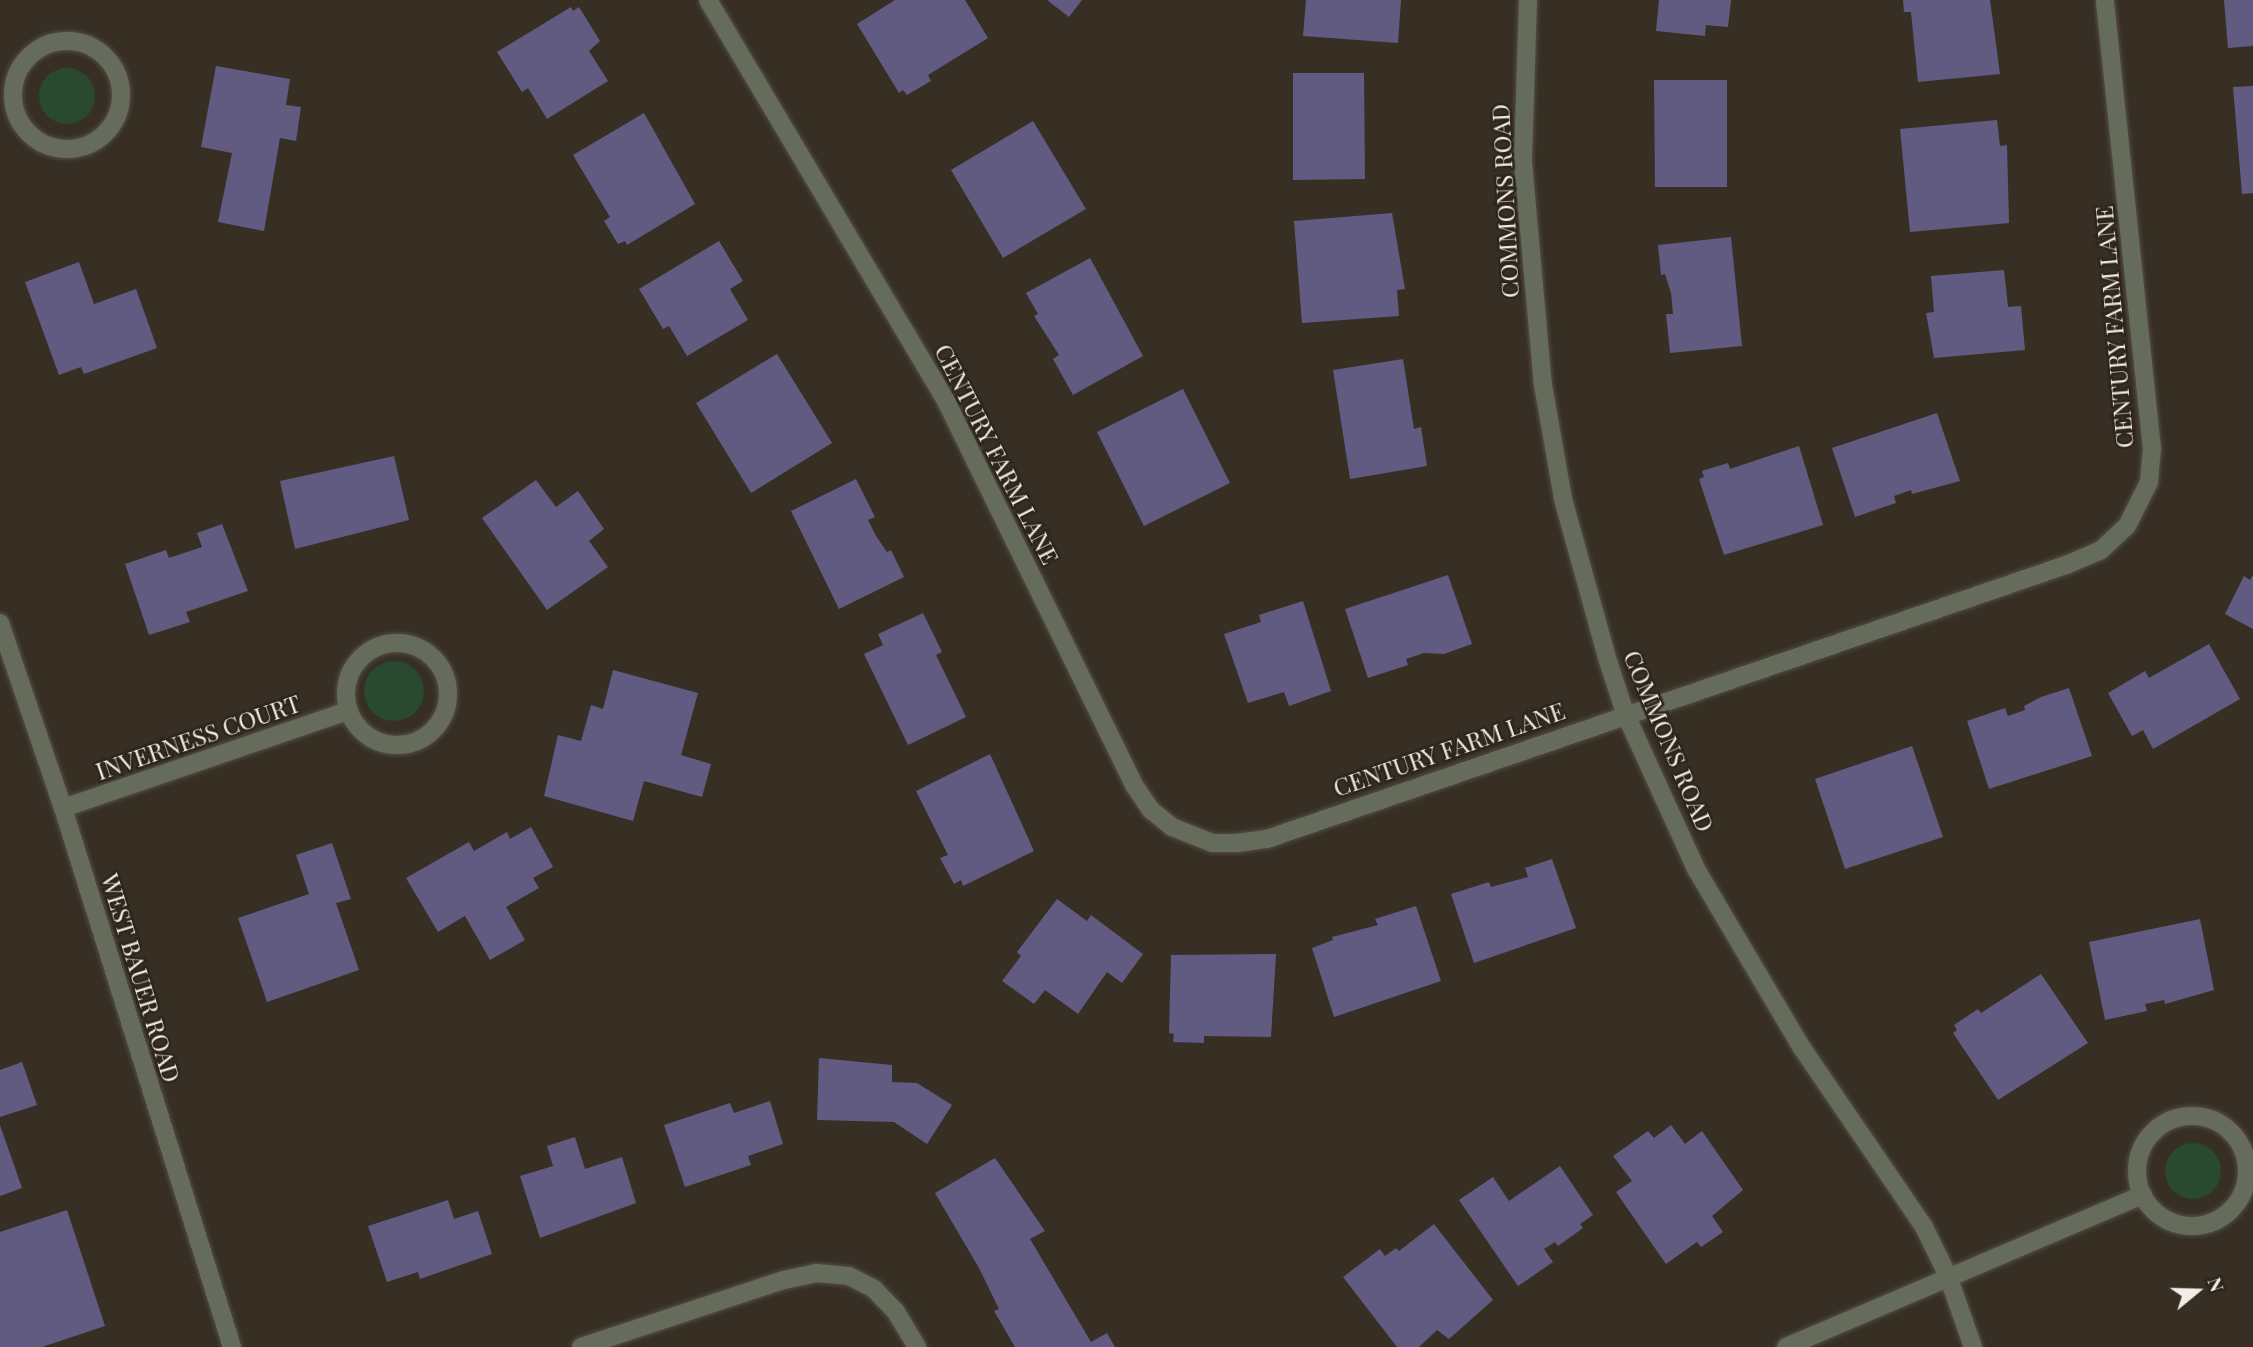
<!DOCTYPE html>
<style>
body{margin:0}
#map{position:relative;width:2253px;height:1347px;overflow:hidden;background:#372f24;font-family:"Playfair Display",serif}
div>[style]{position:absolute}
.green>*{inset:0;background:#294930}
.round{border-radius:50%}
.building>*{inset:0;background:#615b82}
.roads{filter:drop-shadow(0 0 2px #554d43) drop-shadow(0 0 2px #554d43)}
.minor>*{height:18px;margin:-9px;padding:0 9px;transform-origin:9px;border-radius:9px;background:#656c5b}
.minor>.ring{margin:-9px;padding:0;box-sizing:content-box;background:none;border:18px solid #656c5b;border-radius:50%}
span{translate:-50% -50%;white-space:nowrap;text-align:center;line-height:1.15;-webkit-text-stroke:5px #2d251a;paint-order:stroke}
.street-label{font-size:24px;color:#f2ede6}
.north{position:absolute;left:2162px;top:1256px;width:70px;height:70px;-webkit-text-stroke:5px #2d251a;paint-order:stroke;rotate:71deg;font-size:19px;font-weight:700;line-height:28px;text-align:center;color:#f2ede6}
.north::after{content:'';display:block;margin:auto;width:24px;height:32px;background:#f2ede6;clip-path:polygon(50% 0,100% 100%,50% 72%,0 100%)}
</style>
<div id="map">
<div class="green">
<div class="round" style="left:39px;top:68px;width:56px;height:56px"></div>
<div class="round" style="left:364px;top:661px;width:60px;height:60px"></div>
<div class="round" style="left:2165px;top:1143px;width:56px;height:56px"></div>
</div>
<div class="building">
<div style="clip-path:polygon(895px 0,965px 0,988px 38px,928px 75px,931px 81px,907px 95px,903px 90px,899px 93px,857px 24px)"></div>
<div style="clip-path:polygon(1047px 0,1082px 0,1069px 17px)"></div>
<div style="clip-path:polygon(1306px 0,1401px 0,1398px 43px,1303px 36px)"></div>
<div style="clip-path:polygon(1659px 0,1731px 0,1728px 27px,1706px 25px,1705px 36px,1656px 31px)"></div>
<div style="clip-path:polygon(1903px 0,1990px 0,2000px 74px,1918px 82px,1911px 12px,1904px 12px)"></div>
<div style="clip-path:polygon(2224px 0,2253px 0,2253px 46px,2228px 48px)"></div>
<div style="clip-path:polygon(571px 7px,573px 11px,579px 7px,600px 41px,589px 51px,608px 81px,547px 119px,528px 88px,522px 92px,497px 52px)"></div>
<div style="clip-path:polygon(216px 66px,290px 79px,286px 105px,301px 107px,296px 141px,280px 138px,264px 231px,218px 222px,232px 153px,201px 147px)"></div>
<div style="clip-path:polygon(1293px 73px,1364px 73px,1365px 179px,1293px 180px)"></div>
<div style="clip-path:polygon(1654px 80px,1727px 80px,1727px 187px,1655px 187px)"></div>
<div style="clip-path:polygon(2253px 86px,2253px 193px,2242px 194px,2233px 87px)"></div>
<div style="clip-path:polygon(644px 113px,695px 204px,627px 245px,625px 241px,618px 244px,604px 221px,610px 217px,573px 155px)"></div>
<div style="clip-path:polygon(1997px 120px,2000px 146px,2007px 145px,2009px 223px,1910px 232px,1900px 129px)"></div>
<div style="clip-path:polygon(1033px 121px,1086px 209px,1003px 258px,951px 170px)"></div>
<div style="clip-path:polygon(1392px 213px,1405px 289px,1397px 290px,1399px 316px,1302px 323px,1294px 221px)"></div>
<div style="clip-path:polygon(1731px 237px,1742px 346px,1670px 353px,1666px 314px,1673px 314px,1671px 293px,1665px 274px,1661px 275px,1658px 245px)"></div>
<div style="clip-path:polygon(719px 241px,743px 281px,730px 289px,748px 320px,687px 356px,669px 326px,663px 329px,639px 289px)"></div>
<div style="clip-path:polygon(1090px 258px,1143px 356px,1073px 395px,1053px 359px,1059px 355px,1034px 316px,1038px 314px,1026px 293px)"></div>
<div style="clip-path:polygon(79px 262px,94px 304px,136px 289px,157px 348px,84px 374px,81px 367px,59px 375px,25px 282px)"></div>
<div style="clip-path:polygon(2004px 270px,2008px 307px,2021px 306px,2025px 350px,1934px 358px,1926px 313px,1934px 312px,1931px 276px)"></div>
<div style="clip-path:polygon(777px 354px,832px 443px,751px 493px,696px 403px)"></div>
<div style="clip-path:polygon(1403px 359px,1414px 429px,1421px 427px,1427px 466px,1350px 479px,1333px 370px)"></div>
<div style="clip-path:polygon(1183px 389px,1230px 483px,1144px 526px,1097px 432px)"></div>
<div style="clip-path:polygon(1937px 413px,1960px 481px,1912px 494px,1911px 490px,1894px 496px,1896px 503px,1855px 517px,1832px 448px)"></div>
<div style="clip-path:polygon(1799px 446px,1823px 525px,1724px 555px,1699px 479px,1704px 477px,1702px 471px,1728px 463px,1730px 469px)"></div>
<div style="clip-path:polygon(394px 456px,409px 520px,295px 549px,280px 481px)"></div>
<div style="clip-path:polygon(856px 479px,875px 517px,868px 520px,876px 536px,887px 552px,891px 550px,904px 577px,839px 609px,791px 511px)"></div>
<div style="clip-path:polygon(536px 480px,556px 507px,578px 491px,604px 529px,589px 541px,608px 567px,547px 610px,482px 518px)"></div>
<div style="clip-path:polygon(222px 524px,248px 591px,186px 612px,190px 622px,149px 635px,125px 564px,166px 550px,169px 558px,202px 547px,197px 533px)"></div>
<div style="clip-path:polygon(1448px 575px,1472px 644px,1444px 654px,1424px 653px,1406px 659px,1408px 665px,1368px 678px,1345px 609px)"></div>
<div style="clip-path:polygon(2253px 575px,2253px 629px,2225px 614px,2244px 576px,2250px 580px)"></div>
<div style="clip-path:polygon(1303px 601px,1331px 691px,1289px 706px,1284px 692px,1248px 703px,1224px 634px,1261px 622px,1259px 615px)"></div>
<div style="clip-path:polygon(923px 613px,942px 652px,936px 655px,966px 717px,908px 745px,864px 654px,883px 645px,878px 634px)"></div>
<div style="clip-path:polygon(2209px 644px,2240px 699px,2153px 749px,2143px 730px,2132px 736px,2108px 693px,2145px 671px,2149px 678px)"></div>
<div style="clip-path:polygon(613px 670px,698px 693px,681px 755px,711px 764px,702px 797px,644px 781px,633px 821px,544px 796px,558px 735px,581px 741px,591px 705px,603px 709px)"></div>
<div style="clip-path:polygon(2069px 688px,2092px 756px,1989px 789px,1967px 721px,2005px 708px,2008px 716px,2025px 710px,2024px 706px,2041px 697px)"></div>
<div style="clip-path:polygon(1912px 746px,1943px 837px,1845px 869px,1815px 779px)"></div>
<div style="clip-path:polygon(990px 754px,1034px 851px,963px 886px,961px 880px,954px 884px,940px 858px,948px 855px,916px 791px)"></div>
<div style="clip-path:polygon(531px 827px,553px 867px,533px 878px,539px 888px,506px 907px,525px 940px,490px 960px,465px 916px,438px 932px,406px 878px,469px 842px,474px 851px,507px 832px,510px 839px)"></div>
<div style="clip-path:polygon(332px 843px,351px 899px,336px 903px,359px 970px,267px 1002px,238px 918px,309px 894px,296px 855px)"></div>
<div style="clip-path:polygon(1552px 859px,1576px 928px,1474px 963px,1451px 894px,1489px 882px,1491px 887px,1528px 877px,1525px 868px)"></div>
<div style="clip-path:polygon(1057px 899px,1087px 921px,1091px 915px,1143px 954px,1122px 983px,1107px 972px,1078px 1014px,1045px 990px,1034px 1004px,1002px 981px,1021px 956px,1017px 952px)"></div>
<div style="clip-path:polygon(1416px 906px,1441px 981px,1334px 1017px,1312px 948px,1333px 940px,1332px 937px,1378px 925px,1375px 919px)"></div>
<div style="clip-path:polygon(2200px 919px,2214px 990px,2165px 1004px,2164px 1000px,2145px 1004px,2147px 1011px,2105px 1020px,2089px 942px)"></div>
<div style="clip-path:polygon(1276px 954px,1271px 1037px,1204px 1036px,1204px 1043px,1173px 1042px,1174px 1034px,1169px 1033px,1171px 955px)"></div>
<div style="clip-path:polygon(2041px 974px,2088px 1043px,1998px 1100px,1953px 1033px,1957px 1030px,1954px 1025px,1978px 1009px,1981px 1013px)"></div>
<div style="clip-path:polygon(819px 1058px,892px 1065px,892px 1082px,917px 1083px,952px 1105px,927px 1144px,894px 1122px,817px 1120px)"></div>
<div style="clip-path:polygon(22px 1062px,37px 1105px,0 1117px,0 1070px)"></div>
<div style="clip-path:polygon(770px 1101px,783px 1144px,748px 1156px,751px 1165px,685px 1187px,664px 1125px,730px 1103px,734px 1113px)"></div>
<div style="clip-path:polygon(0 1125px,22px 1188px,0 1196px)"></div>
<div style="clip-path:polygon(1671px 1125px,1685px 1144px,1702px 1131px,1743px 1190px,1712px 1216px,1723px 1232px,1701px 1247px,1697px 1242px,1666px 1264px,1616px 1192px,1632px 1181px,1613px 1156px,1648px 1131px,1654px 1138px)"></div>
<div style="clip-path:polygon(575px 1137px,585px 1169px,622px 1157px,636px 1203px,540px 1238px,520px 1176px,553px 1166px,547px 1146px)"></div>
<div style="clip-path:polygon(995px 1158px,1045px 1231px,1030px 1239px,1091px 1342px,1107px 1333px,1115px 1347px,1015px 1347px,994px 1311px,999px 1309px,979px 1268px,935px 1193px)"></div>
<div style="clip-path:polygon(1560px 1166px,1593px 1215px,1580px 1224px,1583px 1228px,1558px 1246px,1555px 1242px,1544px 1249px,1553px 1262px,1518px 1286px,1459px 1200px,1493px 1177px,1509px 1201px)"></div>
<div style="clip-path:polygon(448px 1200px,454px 1219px,478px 1211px,492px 1254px,420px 1279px,418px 1272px,387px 1282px,368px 1226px)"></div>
<div style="clip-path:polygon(67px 1210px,105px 1326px,42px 1347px,0 1347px,0 1232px)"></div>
<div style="clip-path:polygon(1434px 1224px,1493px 1300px,1449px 1339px,1437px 1330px,1419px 1347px,1397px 1347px,1343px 1277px,1380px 1249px,1385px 1256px,1396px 1248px,1399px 1251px)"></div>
</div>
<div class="roads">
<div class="minor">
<div style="left:708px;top:0;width:466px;rotate:59.3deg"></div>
<div style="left:946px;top:401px;width:428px;rotate:63.9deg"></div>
<div style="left:1134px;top:785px;width:30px;rotate:56deg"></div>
<div style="left:1151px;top:810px;width:27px;rotate:39deg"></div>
<div style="left:1172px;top:827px;width:43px;rotate:21.8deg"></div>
<div style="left:1212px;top:843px;width:25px"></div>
<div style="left:1237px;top:843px;width:30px;rotate:-8deg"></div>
<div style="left:1267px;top:839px;width:845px;rotate:-18.93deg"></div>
<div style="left:2066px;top:565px;width:38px;rotate:-23deg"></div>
<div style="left:2101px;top:550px;width:35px;rotate:-43deg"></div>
<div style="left:2127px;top:526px;width:49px;rotate:-63.4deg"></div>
<div style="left:2149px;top:482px;width:33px;rotate:-85deg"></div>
<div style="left:2152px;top:449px;width:451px;rotate:-96deg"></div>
<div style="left:1528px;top:0;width:162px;rotate:91.8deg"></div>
<div style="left:1523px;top:162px;width:224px;rotate:84.9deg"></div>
<div style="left:1543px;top:385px;width:116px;rotate:80deg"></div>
<div style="left:1563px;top:499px;width:168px;rotate:74.5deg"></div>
<div style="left:1608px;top:661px;width:55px;rotate:71.9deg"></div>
<div style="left:1625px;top:713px;width:171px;rotate:65.5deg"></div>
<div style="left:1696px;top:869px;width:208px;rotate:59.4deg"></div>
<div style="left:1802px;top:1048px;width:217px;rotate:55.7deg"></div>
<div style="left:1924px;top:1227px;width:55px;rotate:63.9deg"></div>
<div style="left:1948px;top:1276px;width:75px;rotate:70.6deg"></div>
<div class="ring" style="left:13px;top:41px;width:90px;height:90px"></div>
<div style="left:0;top:623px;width:195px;rotate:71.2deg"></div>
<div style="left:63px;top:808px;width:565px;rotate:72.59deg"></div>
<div class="ring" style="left:346px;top:643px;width:84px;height:84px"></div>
<div style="left:63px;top:808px;width:301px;rotate:-18.8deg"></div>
<div class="ring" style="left:2137px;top:1116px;width:92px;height:92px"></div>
<div style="left:581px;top:1347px;width:214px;rotate:-18.3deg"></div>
<div style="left:784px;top:1280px;width:33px;rotate:-12deg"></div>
<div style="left:816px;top:1273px;width:33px;rotate:5deg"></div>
<div style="left:849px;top:1276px;width:28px;rotate:27deg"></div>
<div style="left:874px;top:1289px;width:32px;rotate:46deg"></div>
<div style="left:896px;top:1312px;width:41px;rotate:59deg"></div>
<div style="left:1786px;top:1347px;width:388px;rotate:-23.1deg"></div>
</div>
</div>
<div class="street-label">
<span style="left:1505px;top:201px;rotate:-93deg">COMMONS ROAD</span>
<span style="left:2114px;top:327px;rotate:-95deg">CENTURY FARM LANE</span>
<span style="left:997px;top:454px;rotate:63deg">CENTURY FARM LANE</span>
<span style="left:198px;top:737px;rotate:-19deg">INVERNESS COURT</span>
<span style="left:1669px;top:741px;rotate:67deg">COMMONS ROAD</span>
<span style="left:1449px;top:749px;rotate:-19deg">CENTURY FARM LANE</span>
<span style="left:141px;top:978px;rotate:73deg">WEST BAUER ROAD</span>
</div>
<div class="north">N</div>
</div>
